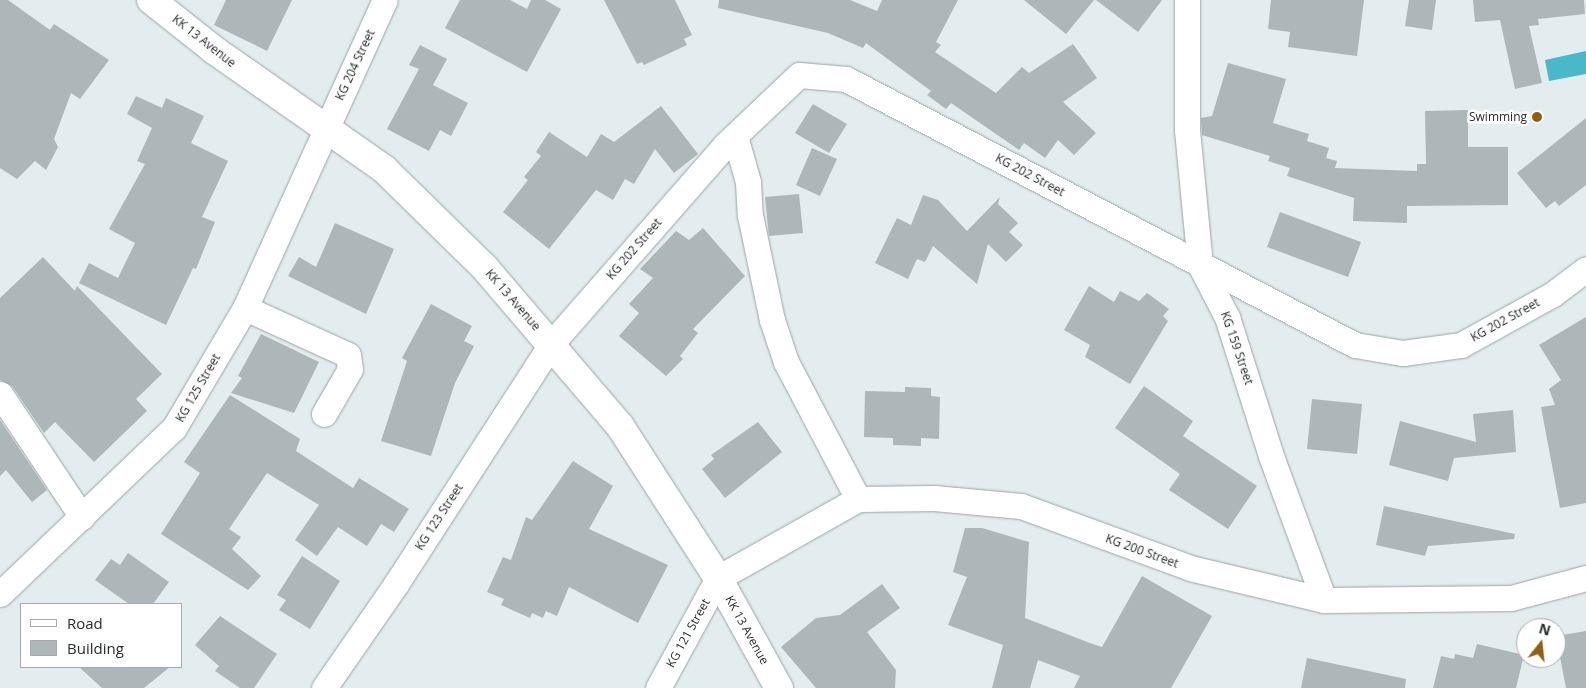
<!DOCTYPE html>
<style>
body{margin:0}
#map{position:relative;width:1586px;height:688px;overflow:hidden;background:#e3edef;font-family:"Open Sans",sans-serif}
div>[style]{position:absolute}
.water>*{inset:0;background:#49b8c9}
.building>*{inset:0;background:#adb6b8}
.roads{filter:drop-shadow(0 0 1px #9aa3a5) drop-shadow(0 0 1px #9aa3a5)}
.minor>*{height:25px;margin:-12.5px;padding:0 12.5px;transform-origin:12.5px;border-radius:12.5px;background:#fff}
.major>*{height:28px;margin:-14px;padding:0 14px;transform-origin:14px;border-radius:14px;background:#fff}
.dots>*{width:14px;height:14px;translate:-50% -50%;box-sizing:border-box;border:2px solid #fff;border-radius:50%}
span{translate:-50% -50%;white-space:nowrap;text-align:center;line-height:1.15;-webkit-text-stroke:5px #fff;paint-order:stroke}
.street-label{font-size:12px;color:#272b2c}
.poi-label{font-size:12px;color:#272b2c}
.right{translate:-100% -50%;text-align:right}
.legend{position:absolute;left:20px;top:603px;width:162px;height:65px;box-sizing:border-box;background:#fff;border:1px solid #a9aaab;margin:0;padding:6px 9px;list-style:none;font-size:15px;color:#272b2c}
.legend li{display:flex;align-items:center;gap:10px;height:25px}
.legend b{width:25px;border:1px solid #a9aaab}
.north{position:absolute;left:1516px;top:618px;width:50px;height:50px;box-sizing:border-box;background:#fff;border:1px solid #a9aaab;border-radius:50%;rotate:16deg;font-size:14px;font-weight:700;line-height:20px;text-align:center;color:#272b2c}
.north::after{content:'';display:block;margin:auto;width:18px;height:22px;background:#91600f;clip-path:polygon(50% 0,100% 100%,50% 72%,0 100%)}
</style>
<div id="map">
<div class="water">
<div style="clip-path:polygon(1586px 51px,1586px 74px,1549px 81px,1545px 60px)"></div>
</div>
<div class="building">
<div style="clip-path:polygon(0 0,8px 0,50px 30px,54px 24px,109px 60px,80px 99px,71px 93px,54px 139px,58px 147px,46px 170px,35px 161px,17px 179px,0 168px)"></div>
<div style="clip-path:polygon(226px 0,292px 0,267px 51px,214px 25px)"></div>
<div style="clip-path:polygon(460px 0,510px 0,527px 9px,531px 0,545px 0,561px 9px,527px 72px,445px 28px)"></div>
<div style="clip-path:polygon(604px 0,675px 0,692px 35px,684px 39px,687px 45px,644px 65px,642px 62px,637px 64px)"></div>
<div style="clip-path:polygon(719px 0,850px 0,877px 11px,882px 0,958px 0,936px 42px,941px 45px,935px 52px,996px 93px,1022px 67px,1029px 73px,1073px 44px,1097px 78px,1063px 102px,1096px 133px,1074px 155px,1058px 140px,1045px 158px,1024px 143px,1019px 150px,951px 103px,946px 109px,927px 95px,931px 91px,866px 43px,863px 48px,828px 33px,718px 8px)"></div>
<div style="clip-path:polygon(1024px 0,1094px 0,1066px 34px)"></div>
<div style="clip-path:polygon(1096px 0,1162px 0,1138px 32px)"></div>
<div style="clip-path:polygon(1271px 0,1364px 0,1357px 56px,1288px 47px,1290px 32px,1268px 29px)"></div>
<div style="clip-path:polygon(1409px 0,1436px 0,1432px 30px,1405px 26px)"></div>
<div style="clip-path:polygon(1473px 0,1584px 0,1585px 14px,1538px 19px,1539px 25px,1529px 26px,1542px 83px,1515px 89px,1500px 20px,1475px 22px)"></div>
<div style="clip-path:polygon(420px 45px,447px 59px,433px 85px,468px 103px,451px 136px,440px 130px,429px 151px,387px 129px,419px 69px,409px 65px)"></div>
<div style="clip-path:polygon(1228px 63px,1286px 79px,1273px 123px,1309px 134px,1307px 141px,1329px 148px,1326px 158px,1337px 161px,1335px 168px,1417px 171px,1417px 164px,1426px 164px,1425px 111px,1468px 110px,1468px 147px,1508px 147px,1508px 205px,1407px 206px,1407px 223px,1353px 221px,1354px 198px,1287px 176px,1290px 168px,1268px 161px,1270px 156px,1202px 135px,1201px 118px,1212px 116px)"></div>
<div style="clip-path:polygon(136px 96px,162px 108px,166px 98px,204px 116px,191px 143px,228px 161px,202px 217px,215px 222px,196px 269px,193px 268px,166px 325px,79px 283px,89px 263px,118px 278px,135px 243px,109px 229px,145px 164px,137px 161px,152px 128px,127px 114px)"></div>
<div style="clip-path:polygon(813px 104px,847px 124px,829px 153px,795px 133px)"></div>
<div style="clip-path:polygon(661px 106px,698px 154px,674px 173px,655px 149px,634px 184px,625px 179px,613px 200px,596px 190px,549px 249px,503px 212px,528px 180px,524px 177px,541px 156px,536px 152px,549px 132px,587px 157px,601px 134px,614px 142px)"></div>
<div style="clip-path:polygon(1586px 118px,1586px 185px,1559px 206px,1555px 201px,1546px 208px,1517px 173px)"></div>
<div style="clip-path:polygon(812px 148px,837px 159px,820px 196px,796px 185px)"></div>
<div style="clip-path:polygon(799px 194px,803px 233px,769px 236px,765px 197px)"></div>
<div style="clip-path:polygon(923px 195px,938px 200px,967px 231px,1000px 197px,998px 204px,1018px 223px,1009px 232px,1023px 245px,1006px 262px,988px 244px,977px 284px,933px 246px,925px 262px,917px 259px,908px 279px,875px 263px,897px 218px,911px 225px)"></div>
<div style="clip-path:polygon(1280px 212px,1361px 242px,1348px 277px,1267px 247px)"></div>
<div style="clip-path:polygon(335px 223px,394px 249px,366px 314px,288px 276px,299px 257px,316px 267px)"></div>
<div style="clip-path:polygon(703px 228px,745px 276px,693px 329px,698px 333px,680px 356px,683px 359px,666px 376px,619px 336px,639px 313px,629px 304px,653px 278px,640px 269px,676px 231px,689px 240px)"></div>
<div style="clip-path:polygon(43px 257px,75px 291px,77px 286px,162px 374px,136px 399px,147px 411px,94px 462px,55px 422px,44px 433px,12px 386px,0 380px,0 298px)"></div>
<div style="clip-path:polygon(1089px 286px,1114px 302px,1120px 291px,1139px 301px,1147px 293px,1169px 309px,1163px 316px,1168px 321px,1130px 384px,1085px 357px,1090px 345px,1064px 330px)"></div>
<div style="clip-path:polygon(431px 304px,472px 326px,464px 341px,474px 346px,455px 383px,431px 456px,381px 441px,407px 361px,402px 358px)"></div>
<div style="clip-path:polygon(1586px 317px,1586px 503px,1560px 508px,1541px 407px,1555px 405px,1549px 389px,1561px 380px,1539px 345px)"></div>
<div style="clip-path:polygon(261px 334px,319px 362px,294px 413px,231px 393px,242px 378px,238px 376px)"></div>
<div style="clip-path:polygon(1144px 386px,1193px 421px,1183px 436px,1257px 486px,1228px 529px,1169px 490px,1180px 474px,1115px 428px)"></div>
<div style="clip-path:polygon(905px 387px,931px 388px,931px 396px,940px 397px,939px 439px,921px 438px,921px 446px,893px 445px,893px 438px,864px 437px,865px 391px,905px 392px)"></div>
<div style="clip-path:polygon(230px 395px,300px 439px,296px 451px,353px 488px,359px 478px,409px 509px,394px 532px,381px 524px,367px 546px,338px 527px,317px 556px,295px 540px,319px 505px,267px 473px,229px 529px,241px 537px,232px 549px,261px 576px,248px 590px,161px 534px,200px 473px,184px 462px)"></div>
<div style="clip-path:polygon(1312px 399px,1362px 404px,1357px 454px,1307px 449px)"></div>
<div style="clip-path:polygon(1513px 410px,1516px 452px,1454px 458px,1448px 481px,1389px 465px,1400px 421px,1476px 442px,1473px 414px)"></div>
<div style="clip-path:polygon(0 420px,47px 490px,32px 502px,6px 470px,0 476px)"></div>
<div style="clip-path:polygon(758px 422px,782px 452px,725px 498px,702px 469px,714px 459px,711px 455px)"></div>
<div style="clip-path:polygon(573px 461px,613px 486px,589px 529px,668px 565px,638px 623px,569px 587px,557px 616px,546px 611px,543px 618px,532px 613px,530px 618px,501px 605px,504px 599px,487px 592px,503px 557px,511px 560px,526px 517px,532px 520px)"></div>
<div style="clip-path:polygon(1384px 506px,1515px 534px,1514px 539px,1428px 546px,1425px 556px,1376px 545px)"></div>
<div style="clip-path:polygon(965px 528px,982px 528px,1029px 542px,1025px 618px,1090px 643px,1102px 647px,1142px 576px,1212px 616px,1171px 688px,1074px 688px,1080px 676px,1038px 660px,1030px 688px,992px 688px,1003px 645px,948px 625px,967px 577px,953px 572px)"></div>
<div style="clip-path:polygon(128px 553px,169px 582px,153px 604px,129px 604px,95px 580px,111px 559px,120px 565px)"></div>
<div style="clip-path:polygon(302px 556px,340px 581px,310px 629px,279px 610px,286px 600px,277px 595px)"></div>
<div style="clip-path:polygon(882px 584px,900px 608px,867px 632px,896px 670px,895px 688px,816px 688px,781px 647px,816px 618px,840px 615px)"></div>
<div style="clip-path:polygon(220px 616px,277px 654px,254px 688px,240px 688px,215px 671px,219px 666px,195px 645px)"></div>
<div style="clip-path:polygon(1586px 631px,1586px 688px,1566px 688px,1556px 636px)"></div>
<div style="clip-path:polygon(1477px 644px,1524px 655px,1516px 688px,1433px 688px,1441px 656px,1454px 659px,1455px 654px,1473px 658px)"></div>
<div style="clip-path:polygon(1307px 658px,1406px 679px,1405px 688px,1301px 688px)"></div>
<div style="clip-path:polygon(79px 667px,170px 667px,144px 688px,102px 688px)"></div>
</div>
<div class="roads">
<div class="minor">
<div style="left:1187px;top:0;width:130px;rotate:90deg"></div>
<div style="left:1187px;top:130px;width:136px;rotate:84.5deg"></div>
<div style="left:1200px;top:265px;width:59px;rotate:62.6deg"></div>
<div style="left:1227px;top:317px;width:146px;rotate:72.4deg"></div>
<div style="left:1271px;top:456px;width:153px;rotate:69.8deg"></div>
<div style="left:735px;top:136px;width:48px;rotate:74.2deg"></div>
<div style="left:748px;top:182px;width:33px;rotate:87deg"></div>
<div style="left:750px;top:215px;width:107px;rotate:78.2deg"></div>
<div style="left:772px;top:320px;width:44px;rotate:71.6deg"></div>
<div style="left:786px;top:362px;width:155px;rotate:62.3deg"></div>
<div style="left:245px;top:308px;width:113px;rotate:24.5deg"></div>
<div style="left:348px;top:355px;width:14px;rotate:82deg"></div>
<div style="left:350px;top:369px;width:52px;rotate:120deg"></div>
<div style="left:0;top:394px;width:148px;rotate:56.3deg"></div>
<div style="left:0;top:594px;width:240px;rotate:-43.7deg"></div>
<div style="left:174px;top:428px;width:139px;rotate:-59.4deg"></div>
<div style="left:245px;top:308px;width:338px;rotate:-65.6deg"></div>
<div style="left:324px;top:688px;width:126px;rotate:-55.3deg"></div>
<div style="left:396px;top:584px;width:286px;rotate:-57.1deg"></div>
<div style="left:551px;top:344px;width:264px;rotate:-48.8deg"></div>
<div style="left:725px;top:145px;width:102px;rotate:-43.4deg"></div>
<div style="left:799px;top:75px;width:47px;rotate:4.9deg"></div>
<div style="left:846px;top:79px;width:574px;rotate:27.59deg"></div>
<div style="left:1355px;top:345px;width:49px;rotate:9.5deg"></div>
<div style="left:1403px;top:353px;width:59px;rotate:-7.9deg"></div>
<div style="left:1461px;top:345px;width:105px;rotate:-29deg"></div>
<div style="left:1553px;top:294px;width:41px;rotate:-37.1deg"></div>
<div style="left:658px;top:688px;width:125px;rotate:-61.4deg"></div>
<div style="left:718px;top:578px;width:161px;rotate:-29.4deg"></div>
<div style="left:858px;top:499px;width:76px;rotate:-0.8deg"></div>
<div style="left:934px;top:498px;width:87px;rotate:5.3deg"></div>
<div style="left:1021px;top:506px;width:180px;rotate:20.1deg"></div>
<div style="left:1190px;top:568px;width:138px;rotate:13.4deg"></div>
<div style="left:1324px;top:600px;width:187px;rotate:-0.6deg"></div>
<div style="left:1511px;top:598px;width:78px;rotate:-14.9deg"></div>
</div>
<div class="major">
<div style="left:151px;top:0;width:80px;rotate:38.4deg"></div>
<div style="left:214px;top:50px;width:208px;rotate:35deg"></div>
<div style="left:384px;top:169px;width:141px;rotate:44.4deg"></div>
<div style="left:485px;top:268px;width:208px;rotate:49.5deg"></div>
<div style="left:620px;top:426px;width:181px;rotate:57.2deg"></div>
<div style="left:718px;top:578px;width:126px;rotate:61deg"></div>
</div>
</div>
<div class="dots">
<div style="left:1537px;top:117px;background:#91600f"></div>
</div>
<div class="street-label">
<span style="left:204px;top:41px;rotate:38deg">KK 13 Avenue</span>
<span style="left:355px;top:65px;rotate:-65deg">KG 204 Street</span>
<span style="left:1030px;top:175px;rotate:28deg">KG 202 Street</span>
<span style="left:634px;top:249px;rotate:-49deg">KG 202 Street</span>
<span style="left:513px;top:300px;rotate:49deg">KK 13 Avenue</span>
<span style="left:1505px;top:320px;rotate:-29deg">KG 202 Street</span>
<span style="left:1237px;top:348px;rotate:71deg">KG 159 Street</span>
<span style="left:198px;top:388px;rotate:-60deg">KG 125 Street</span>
<span style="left:439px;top:517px;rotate:-57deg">KG 123 Street</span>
<span style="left:1142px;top:551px;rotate:20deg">KG 200 Street</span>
<span style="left:747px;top:630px;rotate:61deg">KK 13 Avenue</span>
<span style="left:688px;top:633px;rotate:-61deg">KG 121 Street</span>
</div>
<div class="poi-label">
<span class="right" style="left:1527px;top:117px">Swimming</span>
</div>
<ul class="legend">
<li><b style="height:6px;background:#fff"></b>Road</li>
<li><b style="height:14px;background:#adb6b8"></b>Building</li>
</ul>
<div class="north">N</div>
</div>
